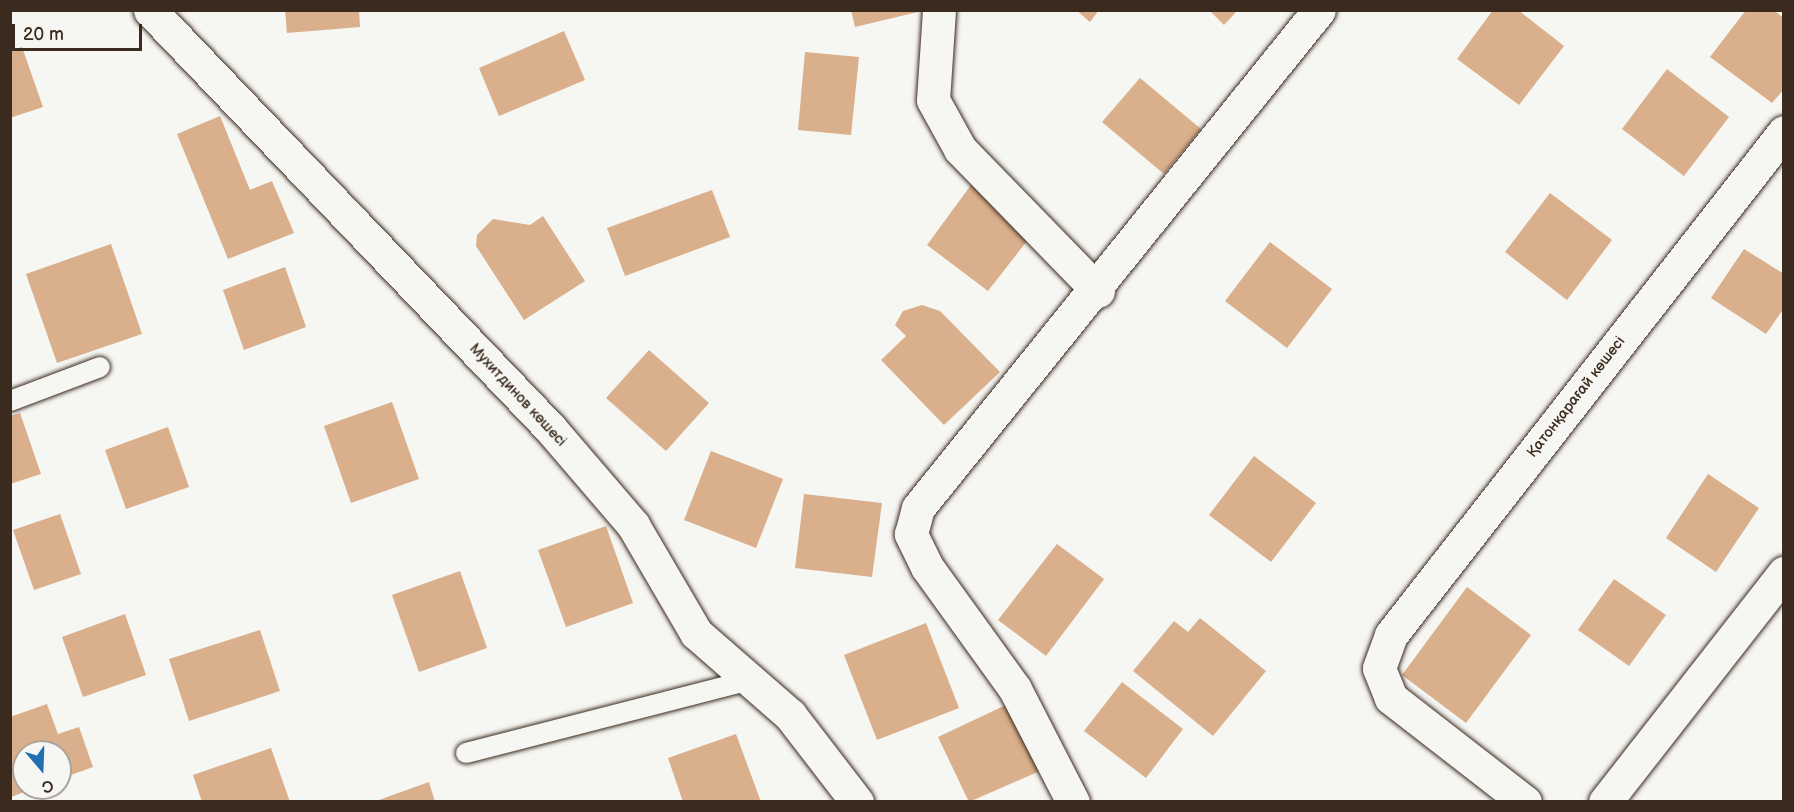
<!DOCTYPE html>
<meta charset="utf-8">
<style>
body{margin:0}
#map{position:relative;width:1794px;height:812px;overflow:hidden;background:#f6f6f2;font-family:"Balsamiq Sans",sans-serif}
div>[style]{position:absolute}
.building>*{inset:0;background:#daaf8b}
.roads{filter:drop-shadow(0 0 2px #3b2a1e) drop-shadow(0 0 2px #3b2a1e)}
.lane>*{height:20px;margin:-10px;padding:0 10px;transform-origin:10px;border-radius:10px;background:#f6f6f2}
.street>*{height:33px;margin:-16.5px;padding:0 16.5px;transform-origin:16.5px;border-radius:16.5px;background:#f6f6f2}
span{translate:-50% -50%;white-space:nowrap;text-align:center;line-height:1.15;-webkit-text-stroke:5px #f6f6f2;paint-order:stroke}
.street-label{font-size:15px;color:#3b2a1e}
.frame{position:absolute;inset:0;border:12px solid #3b2a1e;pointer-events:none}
.north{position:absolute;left:12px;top:740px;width:60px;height:60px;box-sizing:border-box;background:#f6f6f2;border:2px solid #aba49d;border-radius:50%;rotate:161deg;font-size:16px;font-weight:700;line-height:24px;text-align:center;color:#3b2a1e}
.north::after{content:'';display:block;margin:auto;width:21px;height:27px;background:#1f6fb2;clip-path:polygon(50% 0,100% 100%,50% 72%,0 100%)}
.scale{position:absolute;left:12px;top:24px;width:130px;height:27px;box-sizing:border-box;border:3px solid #3b2a1e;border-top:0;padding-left:8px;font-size:18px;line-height:21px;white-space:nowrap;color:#3b2a1e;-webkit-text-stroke:4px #f6f6f2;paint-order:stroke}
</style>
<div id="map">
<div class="building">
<div style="clip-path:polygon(285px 10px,359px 10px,360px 27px,287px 33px)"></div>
<div style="clip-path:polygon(851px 10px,922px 10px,922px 11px,855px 27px)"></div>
<div style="clip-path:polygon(1076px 10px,1099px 10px,1090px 22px)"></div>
<div style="clip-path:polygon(1209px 10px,1238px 10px,1224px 25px)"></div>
<div style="clip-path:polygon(1493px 10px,1518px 10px,1564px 46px,1519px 105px,1457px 59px)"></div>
<div style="clip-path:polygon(1746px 10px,1773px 10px,1784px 18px,1784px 89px,1772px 103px,1710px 57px)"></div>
<div style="clip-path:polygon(564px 31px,585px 80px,499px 116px,479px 68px)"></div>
<div style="clip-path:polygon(22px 47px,43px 107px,10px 118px,10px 51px)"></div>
<div style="clip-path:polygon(805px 52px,859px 57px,851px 135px,798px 130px)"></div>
<div style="clip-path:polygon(1667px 69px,1729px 117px,1684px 176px,1622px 129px)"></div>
<div style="clip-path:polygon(1140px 78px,1201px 129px,1164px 174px,1102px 122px)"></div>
<div style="clip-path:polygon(220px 116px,250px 190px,272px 181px,294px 233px,228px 259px,177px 134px)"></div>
<div style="clip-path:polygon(971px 185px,1034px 232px,988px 291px,927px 245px)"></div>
<div style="clip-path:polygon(712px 190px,730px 237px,625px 276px,607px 228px)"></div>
<div style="clip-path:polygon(1550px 193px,1612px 240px,1567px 300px,1505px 252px)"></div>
<div style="clip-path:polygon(543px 216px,585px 281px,524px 320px,476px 246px,477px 235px,493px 219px,530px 225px)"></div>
<div style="clip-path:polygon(1270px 242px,1332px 289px,1287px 348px,1225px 301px)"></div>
<div style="clip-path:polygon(111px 244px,142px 334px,57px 363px,26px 274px)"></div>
<div style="clip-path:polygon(1744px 249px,1784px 274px,1784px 308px,1766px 334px,1711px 298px)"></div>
<div style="clip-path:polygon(285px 267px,306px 327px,244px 350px,223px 290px)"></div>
<div style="clip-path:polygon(922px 305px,940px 311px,1000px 372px,944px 425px,881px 360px,906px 336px,895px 325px,903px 311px)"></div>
<div style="clip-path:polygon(649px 350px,709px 403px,666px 451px,606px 398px)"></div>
<div style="clip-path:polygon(392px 402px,419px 479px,351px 503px,324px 426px)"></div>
<div style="clip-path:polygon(20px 413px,41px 474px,10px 484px,10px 416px)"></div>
<div style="clip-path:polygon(168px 427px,189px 487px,126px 509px,105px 450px)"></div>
<div style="clip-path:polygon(711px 451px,783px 479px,756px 548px,684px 520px)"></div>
<div style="clip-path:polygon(1254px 456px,1316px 503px,1271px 562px,1209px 515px)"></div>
<div style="clip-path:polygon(1708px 474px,1759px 508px,1716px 572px,1666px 538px)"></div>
<div style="clip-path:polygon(804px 494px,882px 503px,872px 577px,795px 568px)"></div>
<div style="clip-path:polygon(60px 514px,81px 574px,34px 590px,13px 530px)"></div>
<div style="clip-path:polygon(606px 526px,633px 603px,566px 627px,538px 550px)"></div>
<div style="clip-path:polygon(1057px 544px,1104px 579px,1046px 656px,998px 620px)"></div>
<div style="clip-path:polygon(460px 571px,487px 648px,419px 672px,392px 595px)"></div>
<div style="clip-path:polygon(1614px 579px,1666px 615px,1629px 666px,1578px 630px)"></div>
<div style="clip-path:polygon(1467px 587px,1531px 635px,1466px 723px,1402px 675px)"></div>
<div style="clip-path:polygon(125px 614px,146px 675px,83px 697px,62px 637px)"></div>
<div style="clip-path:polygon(1200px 618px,1266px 671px,1213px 736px,1133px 671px,1174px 621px,1188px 632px)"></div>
<div style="clip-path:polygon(926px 623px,959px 708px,877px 740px,844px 655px)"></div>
<div style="clip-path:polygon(260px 630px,280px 691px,189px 721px,169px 659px)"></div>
<div style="clip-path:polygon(1122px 682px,1183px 729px,1146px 778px,1084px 731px)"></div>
<div style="clip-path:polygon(47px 704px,58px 734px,79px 727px,93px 767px,60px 779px,60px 752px,24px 752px,24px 788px,35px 788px,11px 797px,10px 717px)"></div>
<div style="clip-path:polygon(1008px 704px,1040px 771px,969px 802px,938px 737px)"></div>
<div style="clip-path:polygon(736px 734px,761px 802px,683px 802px,668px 758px)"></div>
<div style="clip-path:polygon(271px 748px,290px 802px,202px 802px,193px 775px)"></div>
<div style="clip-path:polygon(429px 782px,435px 802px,376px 802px,376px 801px)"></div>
</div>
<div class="roads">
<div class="lane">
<div style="left:10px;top:401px;width:96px;rotate:-20.7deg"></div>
<div style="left:466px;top:753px;width:293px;rotate:-14.4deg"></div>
</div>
<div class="street">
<div style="left:150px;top:10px;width:579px;rotate:46.26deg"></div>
<div style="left:550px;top:428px;width:128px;rotate:49.4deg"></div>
<div style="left:633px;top:525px;width:125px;rotate:59.7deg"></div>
<div style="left:696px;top:633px;width:125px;rotate:41.1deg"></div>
<div style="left:790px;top:715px;width:110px;rotate:52.4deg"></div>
<div style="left:939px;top:10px;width:90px;rotate:93.8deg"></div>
<div style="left:933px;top:100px;width:56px;rotate:61.1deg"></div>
<div style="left:960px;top:149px;width:198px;rotate:45.8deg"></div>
<div style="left:1073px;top:802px;width:127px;rotate:-117.2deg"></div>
<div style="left:1015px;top:689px;width:150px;rotate:-125.8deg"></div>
<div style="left:927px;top:567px;width:37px;rotate:-116deg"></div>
<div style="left:911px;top:534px;width:27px;rotate:-75deg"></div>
<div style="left:918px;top:508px;width:639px;rotate:-51.16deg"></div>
<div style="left:1525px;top:802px;width:170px;rotate:-142.2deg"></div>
<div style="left:1391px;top:698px;width:32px;rotate:-112deg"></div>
<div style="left:1379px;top:668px;width:35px;rotate:-70deg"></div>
<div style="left:1391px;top:635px;width:638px;rotate:-52deg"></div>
<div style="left:1605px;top:802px;width:291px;rotate:-52deg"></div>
</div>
</div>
<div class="street-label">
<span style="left:518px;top:395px;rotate:47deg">Мухитдинов көшесі</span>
<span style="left:1576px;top:397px;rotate:-52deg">Қатонқарағай көшесі</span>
</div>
<div class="frame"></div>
<div class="north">С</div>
<div class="scale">20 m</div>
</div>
